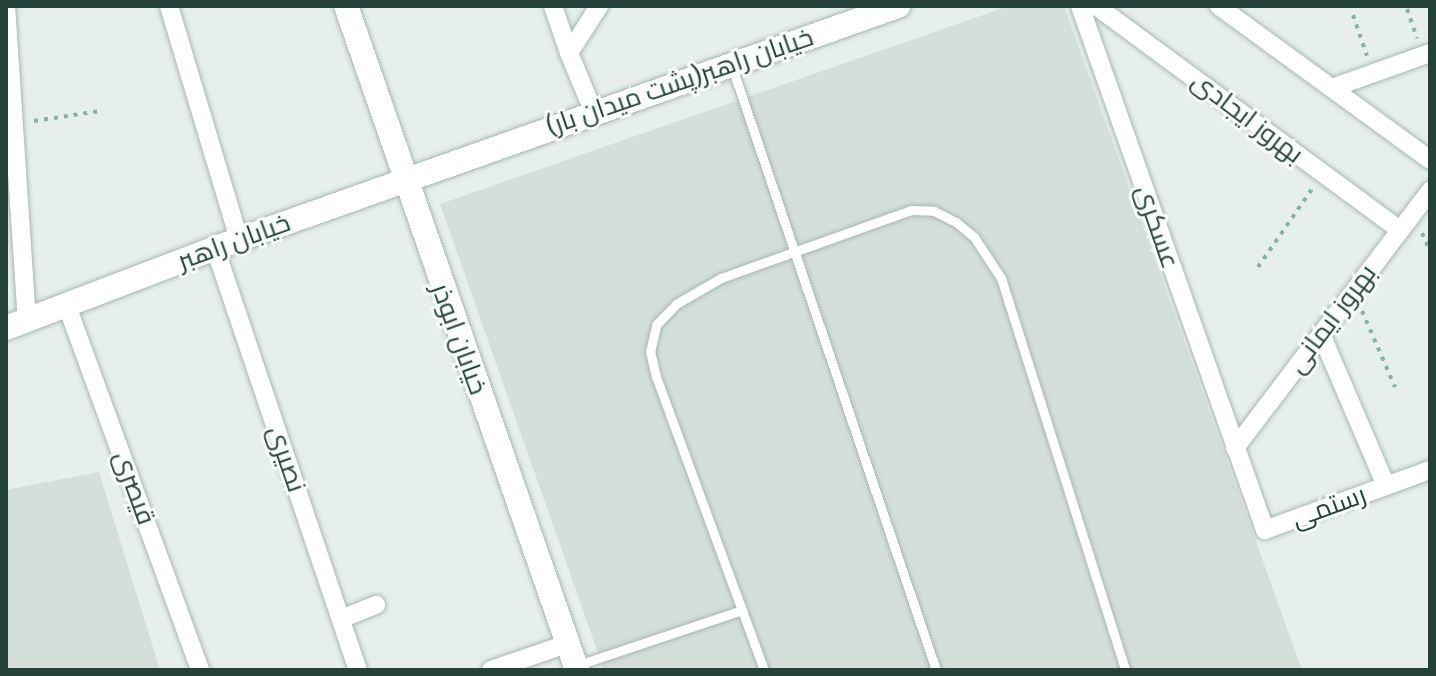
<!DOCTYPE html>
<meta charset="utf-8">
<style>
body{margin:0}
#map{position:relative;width:1436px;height:676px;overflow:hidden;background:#e6efeb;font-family:"Fira Sans Condensed",Cairo,sans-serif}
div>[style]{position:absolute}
.built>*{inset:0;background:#d4dfda}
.path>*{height:4px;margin-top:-2px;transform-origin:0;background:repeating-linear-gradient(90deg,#86b3a5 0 4px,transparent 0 10px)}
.roads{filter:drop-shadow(0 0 2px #a8b8b2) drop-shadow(0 0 2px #a8b8b2)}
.service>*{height:9px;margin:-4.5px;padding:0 4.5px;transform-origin:4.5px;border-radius:4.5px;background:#fff}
.minor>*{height:18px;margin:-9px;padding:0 9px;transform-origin:9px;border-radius:9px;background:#fff}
.tertiary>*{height:24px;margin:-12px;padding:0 12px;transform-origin:12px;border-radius:12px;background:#fff}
.secondary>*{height:24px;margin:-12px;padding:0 12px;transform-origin:12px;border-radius:12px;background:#fff}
span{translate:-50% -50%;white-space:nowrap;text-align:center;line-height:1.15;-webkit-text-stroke:6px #f7fbf9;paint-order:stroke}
.street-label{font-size:26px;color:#24423a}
.frame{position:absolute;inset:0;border:8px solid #24423a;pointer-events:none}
</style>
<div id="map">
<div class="built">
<div style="clip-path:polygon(1009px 6px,1064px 6px,1302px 670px,604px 670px,440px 204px)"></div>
<div style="clip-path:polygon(99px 472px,160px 670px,6px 670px,6px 490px)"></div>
</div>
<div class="path">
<div style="left:1407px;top:9px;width:31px;rotate:71deg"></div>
<div style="left:1353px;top:15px;width:43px;rotate:71.1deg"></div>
<div style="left:34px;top:121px;width:67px;rotate:-8.6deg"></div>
<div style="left:1422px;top:233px;width:20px;rotate:66deg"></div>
<div style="left:1258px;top:267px;width:95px;rotate:-55.3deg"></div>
<div style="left:1362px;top:311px;width:83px;rotate:66.5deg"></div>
</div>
<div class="roads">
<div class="service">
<div style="left:732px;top:67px;width:637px;rotate:71.31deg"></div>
<div style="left:578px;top:665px;width:173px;rotate:-18.5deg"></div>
<div style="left:764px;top:670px;width:312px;rotate:-110.2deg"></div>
<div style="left:656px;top:377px;width:26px;rotate:-103deg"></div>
<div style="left:650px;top:352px;width:28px;rotate:-77deg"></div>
<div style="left:656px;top:325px;width:29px;rotate:-46deg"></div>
<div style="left:676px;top:304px;width:52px;rotate:-30deg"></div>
<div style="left:721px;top:278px;width:202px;rotate:-19.7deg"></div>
<div style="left:911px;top:210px;width:23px;rotate:2deg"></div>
<div style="left:934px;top:211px;width:25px;rotate:27deg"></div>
<div style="left:956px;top:222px;width:23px;rotate:40deg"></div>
<div style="left:974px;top:237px;width:49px;rotate:56.6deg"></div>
<div style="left:1001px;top:278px;width:411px;rotate:72.4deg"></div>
</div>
<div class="minor">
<div style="left:6px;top:6px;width:316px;rotate:86.2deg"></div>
<div style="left:169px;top:6px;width:243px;rotate:73.3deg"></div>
<div style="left:553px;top:6px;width:50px;rotate:71.2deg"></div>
<div style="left:1080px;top:6px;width:556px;rotate:70.55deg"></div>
<div style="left:1265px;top:530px;width:176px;rotate:-20deg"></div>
<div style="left:1096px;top:6px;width:376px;rotate:36.4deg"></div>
<div style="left:1219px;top:6px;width:261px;rotate:36.1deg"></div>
<div style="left:1332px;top:88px;width:104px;rotate:-19.7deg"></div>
<div style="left:594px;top:113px;width:65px;rotate:-112.6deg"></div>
<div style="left:569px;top:53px;width:56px;rotate:-57.4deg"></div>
<div style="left:215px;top:248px;width:446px;rotate:71.3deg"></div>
<div style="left:67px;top:306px;width:388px;rotate:69.9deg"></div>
<div style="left:1321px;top:334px;width:165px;rotate:66.8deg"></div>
<div style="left:1235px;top:448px;width:323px;rotate:-52.8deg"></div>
<div style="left:341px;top:619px;width:38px;rotate:-22deg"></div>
<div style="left:491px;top:670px;width:80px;rotate:-18.9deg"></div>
</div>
<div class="tertiary">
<div style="left:346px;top:6px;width:703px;rotate:70.82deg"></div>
</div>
<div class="secondary">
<div style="left:6px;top:328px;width:224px;rotate:-20.9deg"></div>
<div style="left:215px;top:248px;width:725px;rotate:-19.51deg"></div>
</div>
</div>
<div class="street-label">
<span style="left:680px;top:82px;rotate:-19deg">خیابان راهبر(پشت میدان بار)</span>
<span style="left:1247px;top:118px;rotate:37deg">بهروز ایجادی</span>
<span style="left:1157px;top:227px;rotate:71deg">عسکری</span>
<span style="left:234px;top:242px;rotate:-20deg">خیابان راهبر</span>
<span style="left:1332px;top:319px;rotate:-53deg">بهروز ایمانی</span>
<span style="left:459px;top:339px;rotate:70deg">خیابان ابوذر</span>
<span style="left:286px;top:459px;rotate:71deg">نصیری</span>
<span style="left:134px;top:488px;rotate:70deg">قیصری</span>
<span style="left:1329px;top:507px;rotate:-20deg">رستمی</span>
</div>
<div class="frame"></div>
</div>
